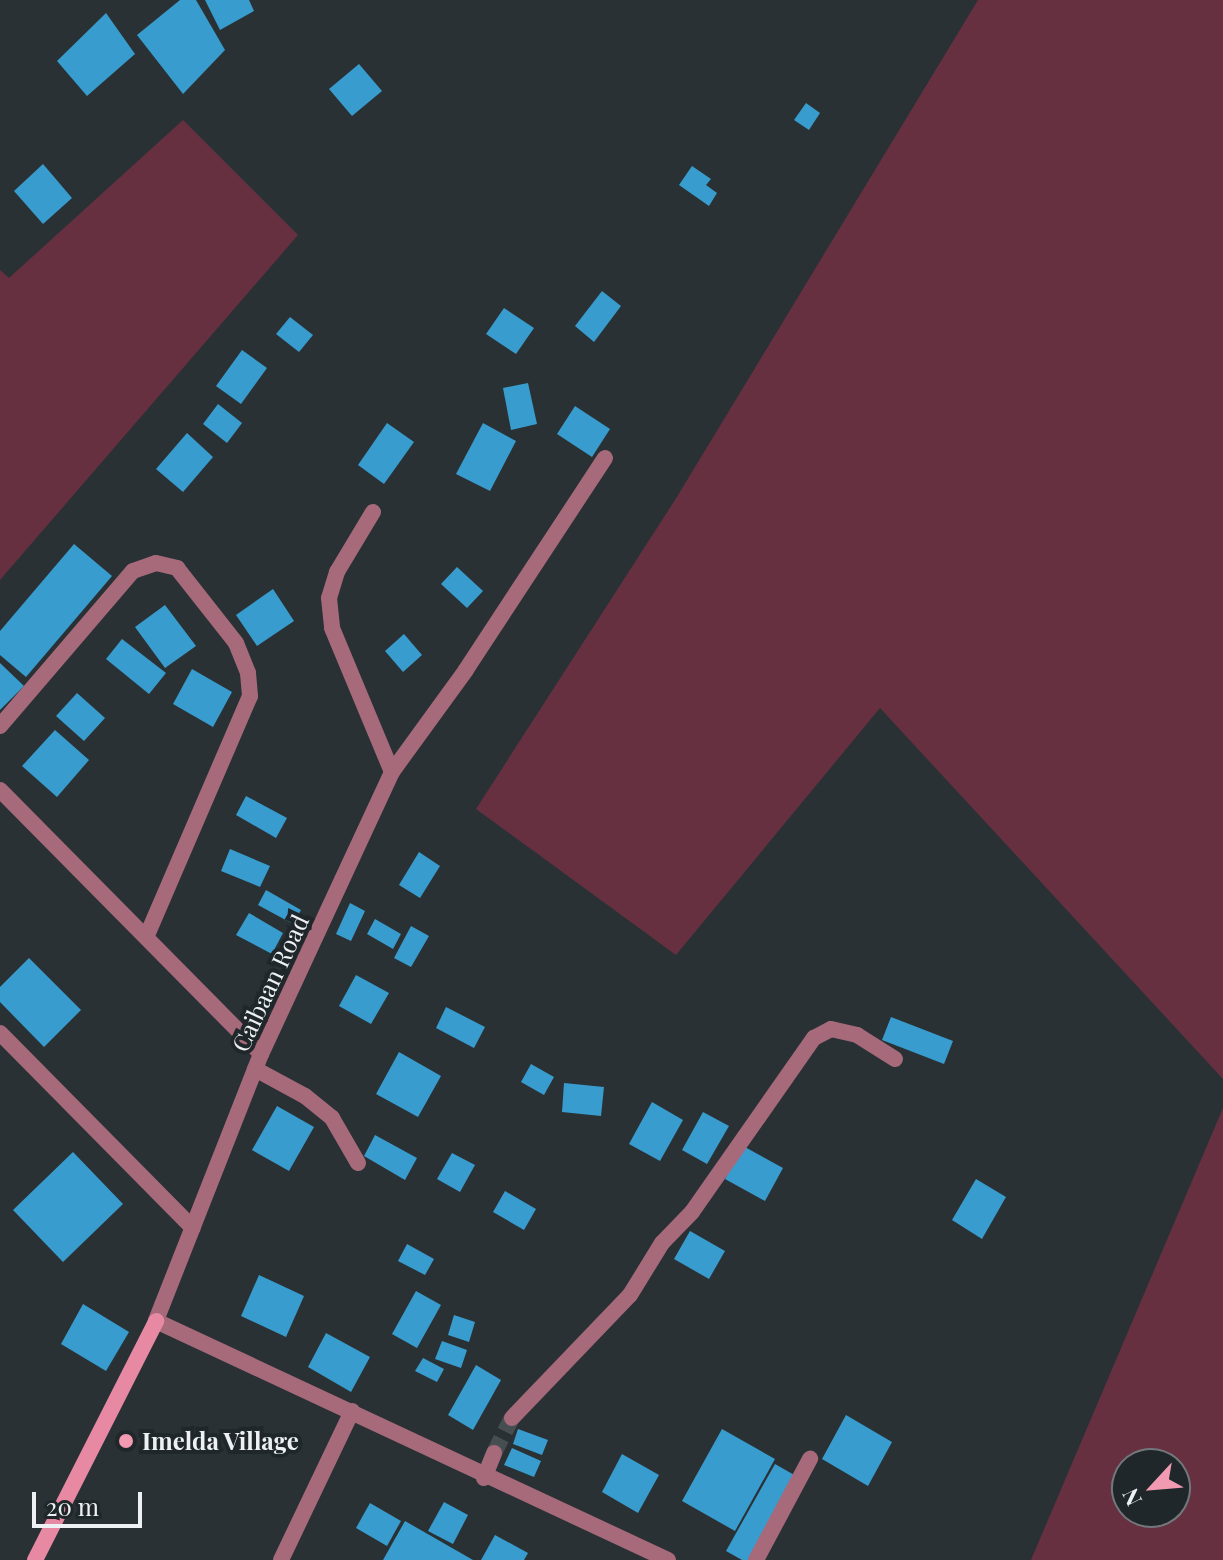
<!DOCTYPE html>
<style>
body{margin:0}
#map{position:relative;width:1223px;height:1560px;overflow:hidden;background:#2a3135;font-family:"Playfair Display",serif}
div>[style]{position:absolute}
.green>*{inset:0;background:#663040}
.building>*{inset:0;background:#389dce}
.street-tunnel>*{height:16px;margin-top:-8px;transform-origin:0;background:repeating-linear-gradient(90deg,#474e52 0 16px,transparent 0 24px)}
.lane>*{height:16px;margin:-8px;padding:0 8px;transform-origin:8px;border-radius:8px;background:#a66a7a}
.street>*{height:16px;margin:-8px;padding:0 8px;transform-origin:8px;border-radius:8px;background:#a66a7a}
.secondary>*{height:16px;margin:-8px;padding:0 8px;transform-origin:8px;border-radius:8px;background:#e889a4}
.dots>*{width:22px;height:22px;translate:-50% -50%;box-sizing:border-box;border:4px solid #20272b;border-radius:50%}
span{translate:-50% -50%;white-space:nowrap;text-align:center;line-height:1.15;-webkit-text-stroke:8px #20272b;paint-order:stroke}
.street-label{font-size:24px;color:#edf1f4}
.poi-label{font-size:24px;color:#edf1f4;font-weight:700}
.left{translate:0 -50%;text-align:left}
.north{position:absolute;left:1111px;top:1448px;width:80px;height:80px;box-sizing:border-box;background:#20272b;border:2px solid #72787b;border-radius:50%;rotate:244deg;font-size:22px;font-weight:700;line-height:32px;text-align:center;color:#edf1f4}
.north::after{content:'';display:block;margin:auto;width:28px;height:36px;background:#f19ab1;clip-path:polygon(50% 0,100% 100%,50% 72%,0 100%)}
.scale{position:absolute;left:32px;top:1492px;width:110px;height:36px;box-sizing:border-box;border:4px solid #edf1f4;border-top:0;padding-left:10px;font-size:24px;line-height:28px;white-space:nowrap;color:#edf1f4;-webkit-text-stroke:6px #20272b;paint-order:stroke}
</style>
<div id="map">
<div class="green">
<div style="clip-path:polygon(978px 0,1223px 0,1223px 1079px,880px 708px,676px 955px,476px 809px,675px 500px)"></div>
<div style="clip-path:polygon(183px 120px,298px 235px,0 580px,0 270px,9px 278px)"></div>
<div style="clip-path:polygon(evenodd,1223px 1108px,1223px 1560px,1031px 1560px,1223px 1108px,1127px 1464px,1175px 1464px,1175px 1512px,1127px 1512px,1127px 1464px)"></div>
</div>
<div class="building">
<div style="clip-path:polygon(180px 0,196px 0,225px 50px,183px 94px,137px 35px)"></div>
<div style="clip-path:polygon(205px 0,249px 0,254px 11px,220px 30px)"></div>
<div style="clip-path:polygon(106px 13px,135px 54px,87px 96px,57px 61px)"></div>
<div style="clip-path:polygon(359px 64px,382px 91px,352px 116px,329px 89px)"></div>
<div style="clip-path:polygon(806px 103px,820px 113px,809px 130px,794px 120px)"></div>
<div style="clip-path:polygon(43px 164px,72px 198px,43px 224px,14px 191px)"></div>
<div style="clip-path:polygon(692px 166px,711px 179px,706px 185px,717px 193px,709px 206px,679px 185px)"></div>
<div style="clip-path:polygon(602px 291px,621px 306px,594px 342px,575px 326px)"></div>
<div style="clip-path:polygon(504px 308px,534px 328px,516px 354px,486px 334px)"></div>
<div style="clip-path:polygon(290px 317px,313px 335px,299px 352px,276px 334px)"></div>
<div style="clip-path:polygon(242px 350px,267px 368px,241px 404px,216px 386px)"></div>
<div style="clip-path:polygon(528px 383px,537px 424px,511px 430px,503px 388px)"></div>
<div style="clip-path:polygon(218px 404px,242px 423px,227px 443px,203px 424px)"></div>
<div style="clip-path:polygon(575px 406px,610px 429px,592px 457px,557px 434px)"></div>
<div style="clip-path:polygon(387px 423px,414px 442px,384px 484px,358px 465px)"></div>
<div style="clip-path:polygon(483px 423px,516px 441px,490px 491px,456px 474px)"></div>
<div style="clip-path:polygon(187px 433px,213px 457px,183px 492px,156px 469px)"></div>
<div style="clip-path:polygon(74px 544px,112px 576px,26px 677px,0 655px,0 631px)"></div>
<div style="clip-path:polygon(457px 567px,483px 591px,467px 608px,441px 584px)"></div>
<div style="clip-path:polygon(273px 589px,294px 621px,257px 646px,236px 615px)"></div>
<div style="clip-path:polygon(165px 605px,196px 646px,165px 668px,135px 627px)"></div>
<div style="clip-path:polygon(404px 634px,422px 655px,403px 672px,385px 651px)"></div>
<div style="clip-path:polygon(122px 639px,166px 673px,149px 694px,106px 659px)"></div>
<div style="clip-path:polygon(0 663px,24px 686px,0 710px)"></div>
<div style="clip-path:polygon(192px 669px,232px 692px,213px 727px,173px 704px)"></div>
<div style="clip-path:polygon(77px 693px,105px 718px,84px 741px,56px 716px)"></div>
<div style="clip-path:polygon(55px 730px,89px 760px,57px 797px,22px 766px)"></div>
<div style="clip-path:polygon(246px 796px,287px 818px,276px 838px,236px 815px)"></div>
<div style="clip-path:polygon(230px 849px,270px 866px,260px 887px,221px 871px)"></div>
<div style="clip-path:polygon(419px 852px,440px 866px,420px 898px,399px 885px)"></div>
<div style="clip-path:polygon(266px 890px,301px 910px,293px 924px,258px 905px)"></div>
<div style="clip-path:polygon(350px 903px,365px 911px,351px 941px,336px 934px)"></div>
<div style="clip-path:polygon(249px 913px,283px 933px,272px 954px,236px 935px)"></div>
<div style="clip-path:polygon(375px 919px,401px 934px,393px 949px,367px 934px)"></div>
<div style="clip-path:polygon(411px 926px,429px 936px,411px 967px,394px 958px)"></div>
<div style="clip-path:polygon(29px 958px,81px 1010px,44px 1047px,0 1002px,0 987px)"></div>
<div style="clip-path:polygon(356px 975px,389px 993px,371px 1024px,339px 1006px)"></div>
<div style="clip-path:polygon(446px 1007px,485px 1027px,474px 1048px,436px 1028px)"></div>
<div style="clip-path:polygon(891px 1017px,953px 1041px,944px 1064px,882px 1040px)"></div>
<div style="clip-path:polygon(399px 1052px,441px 1076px,418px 1117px,376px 1094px)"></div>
<div style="clip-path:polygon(531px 1064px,554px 1077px,544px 1095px,521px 1082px)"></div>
<div style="clip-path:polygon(564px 1083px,604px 1087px,601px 1116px,562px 1112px)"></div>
<div style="clip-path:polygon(652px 1102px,683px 1120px,660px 1161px,629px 1144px)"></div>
<div style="clip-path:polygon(277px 1106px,314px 1127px,289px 1171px,252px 1150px)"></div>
<div style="clip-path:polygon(703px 1112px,729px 1126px,707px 1164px,682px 1150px)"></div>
<div style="clip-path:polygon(375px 1135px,417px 1158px,405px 1180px,364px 1156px)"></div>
<div style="clip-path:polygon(743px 1146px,783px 1168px,765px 1201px,725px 1179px)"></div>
<div style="clip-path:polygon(73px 1152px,123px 1204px,63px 1262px,13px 1210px)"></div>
<div style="clip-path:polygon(452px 1153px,475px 1165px,460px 1192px,437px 1179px)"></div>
<div style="clip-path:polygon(976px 1179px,1006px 1197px,982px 1239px,952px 1220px)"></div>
<div style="clip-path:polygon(505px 1191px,536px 1209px,524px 1230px,493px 1212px)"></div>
<div style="clip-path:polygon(690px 1231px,725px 1251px,709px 1279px,674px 1259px)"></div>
<div style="clip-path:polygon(407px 1244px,434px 1259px,425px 1275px,398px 1261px)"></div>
<div style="clip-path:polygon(259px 1275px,304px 1296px,286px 1337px,241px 1316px)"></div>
<div style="clip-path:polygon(416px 1291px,441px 1305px,417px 1348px,392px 1334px)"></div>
<div style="clip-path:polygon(83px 1304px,129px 1332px,106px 1371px,61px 1344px)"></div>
<div style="clip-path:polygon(454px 1315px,475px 1322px,469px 1342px,448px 1335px)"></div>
<div style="clip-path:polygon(326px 1333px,370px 1357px,351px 1392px,308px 1367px)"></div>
<div style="clip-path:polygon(442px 1341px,467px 1350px,461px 1368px,435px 1359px)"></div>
<div style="clip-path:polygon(423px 1358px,444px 1369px,437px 1382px,415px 1371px)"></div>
<div style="clip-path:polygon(476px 1365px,501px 1380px,473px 1430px,448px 1415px)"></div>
<div style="clip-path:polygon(846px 1415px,892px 1442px,868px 1486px,822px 1459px)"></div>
<div style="clip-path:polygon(518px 1429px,548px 1440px,542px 1455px,513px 1444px)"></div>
<div style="clip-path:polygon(722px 1429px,775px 1459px,735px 1531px,682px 1501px)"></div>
<div style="clip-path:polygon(512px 1448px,541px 1461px,534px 1477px,504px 1465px)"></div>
<div style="clip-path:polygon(622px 1454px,659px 1475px,638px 1513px,602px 1492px)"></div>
<div style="clip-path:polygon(775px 1464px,796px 1476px,748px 1560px,742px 1560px,726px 1551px)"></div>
<div style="clip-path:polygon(444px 1502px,468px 1515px,453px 1544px,428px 1531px)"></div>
<div style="clip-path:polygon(370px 1503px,401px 1521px,387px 1546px,356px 1528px)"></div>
<div style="clip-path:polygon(405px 1521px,473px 1560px,383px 1560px)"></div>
<div style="clip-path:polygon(495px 1535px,528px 1553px,524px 1560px,481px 1560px)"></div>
</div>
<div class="street-tunnel">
<div style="left:494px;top:1453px;width:39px;rotate:-63deg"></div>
</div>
<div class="lane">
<div style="left:255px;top:1069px;width:57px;rotate:28.4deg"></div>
<div style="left:305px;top:1096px;width:35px;rotate:39deg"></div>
<div style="left:332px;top:1118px;width:52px;rotate:60deg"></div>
<div style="left:756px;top:1560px;width:115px;rotate:-61.9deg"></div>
</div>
<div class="street">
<div style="left:605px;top:458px;width:254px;rotate:123.3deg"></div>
<div style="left:466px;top:670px;width:126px;rotate:126deg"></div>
<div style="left:392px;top:772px;width:311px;rotate:114.9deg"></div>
<div style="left:261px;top:1054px;width:287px;rotate:111.5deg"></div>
<div style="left:156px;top:1321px;width:565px;rotate:25.02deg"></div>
<div style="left:373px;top:512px;width:70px;rotate:121deg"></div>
<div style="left:337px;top:572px;width:27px;rotate:107deg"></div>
<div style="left:329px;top:598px;width:30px;rotate:84deg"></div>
<div style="left:332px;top:628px;width:156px;rotate:67.4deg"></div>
<div style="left:0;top:726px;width:204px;rotate:-49.4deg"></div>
<div style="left:133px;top:571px;width:24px;rotate:-19deg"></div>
<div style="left:156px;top:563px;width:22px;rotate:13deg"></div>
<div style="left:177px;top:568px;width:95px;rotate:51.8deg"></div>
<div style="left:236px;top:643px;width:32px;rotate:68deg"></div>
<div style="left:248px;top:673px;width:23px;rotate:85deg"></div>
<div style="left:250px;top:696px;width:260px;rotate:113.3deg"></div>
<div style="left:0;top:790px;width:371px;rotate:45.3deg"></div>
<div style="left:0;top:1033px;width:274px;rotate:45.3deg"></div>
<div style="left:512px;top:1418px;width:170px;rotate:-46.2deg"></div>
<div style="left:630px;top:1295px;width:61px;rotate:-58.4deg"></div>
<div style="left:662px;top:1243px;width:43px;rotate:-45.9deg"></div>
<div style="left:692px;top:1212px;width:213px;rotate:-55deg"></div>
<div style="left:814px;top:1038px;width:19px;rotate:-28deg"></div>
<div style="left:831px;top:1029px;width:27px;rotate:13deg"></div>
<div style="left:857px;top:1035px;width:45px;rotate:32.3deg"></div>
<div style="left:484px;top:1478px;width:27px;rotate:-68deg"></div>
<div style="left:281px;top:1560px;width:165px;rotate:-64.5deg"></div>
</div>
<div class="secondary">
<div style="left:35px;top:1560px;width:268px;rotate:-63.1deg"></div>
</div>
<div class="dots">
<div style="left:126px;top:1441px;background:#f19ab1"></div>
</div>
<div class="street-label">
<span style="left:270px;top:983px;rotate:-65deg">Caibaan Road</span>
</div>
<div class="poi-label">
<span class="left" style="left:142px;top:1441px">Imelda Village</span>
</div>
<div class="north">N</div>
<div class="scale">20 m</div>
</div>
